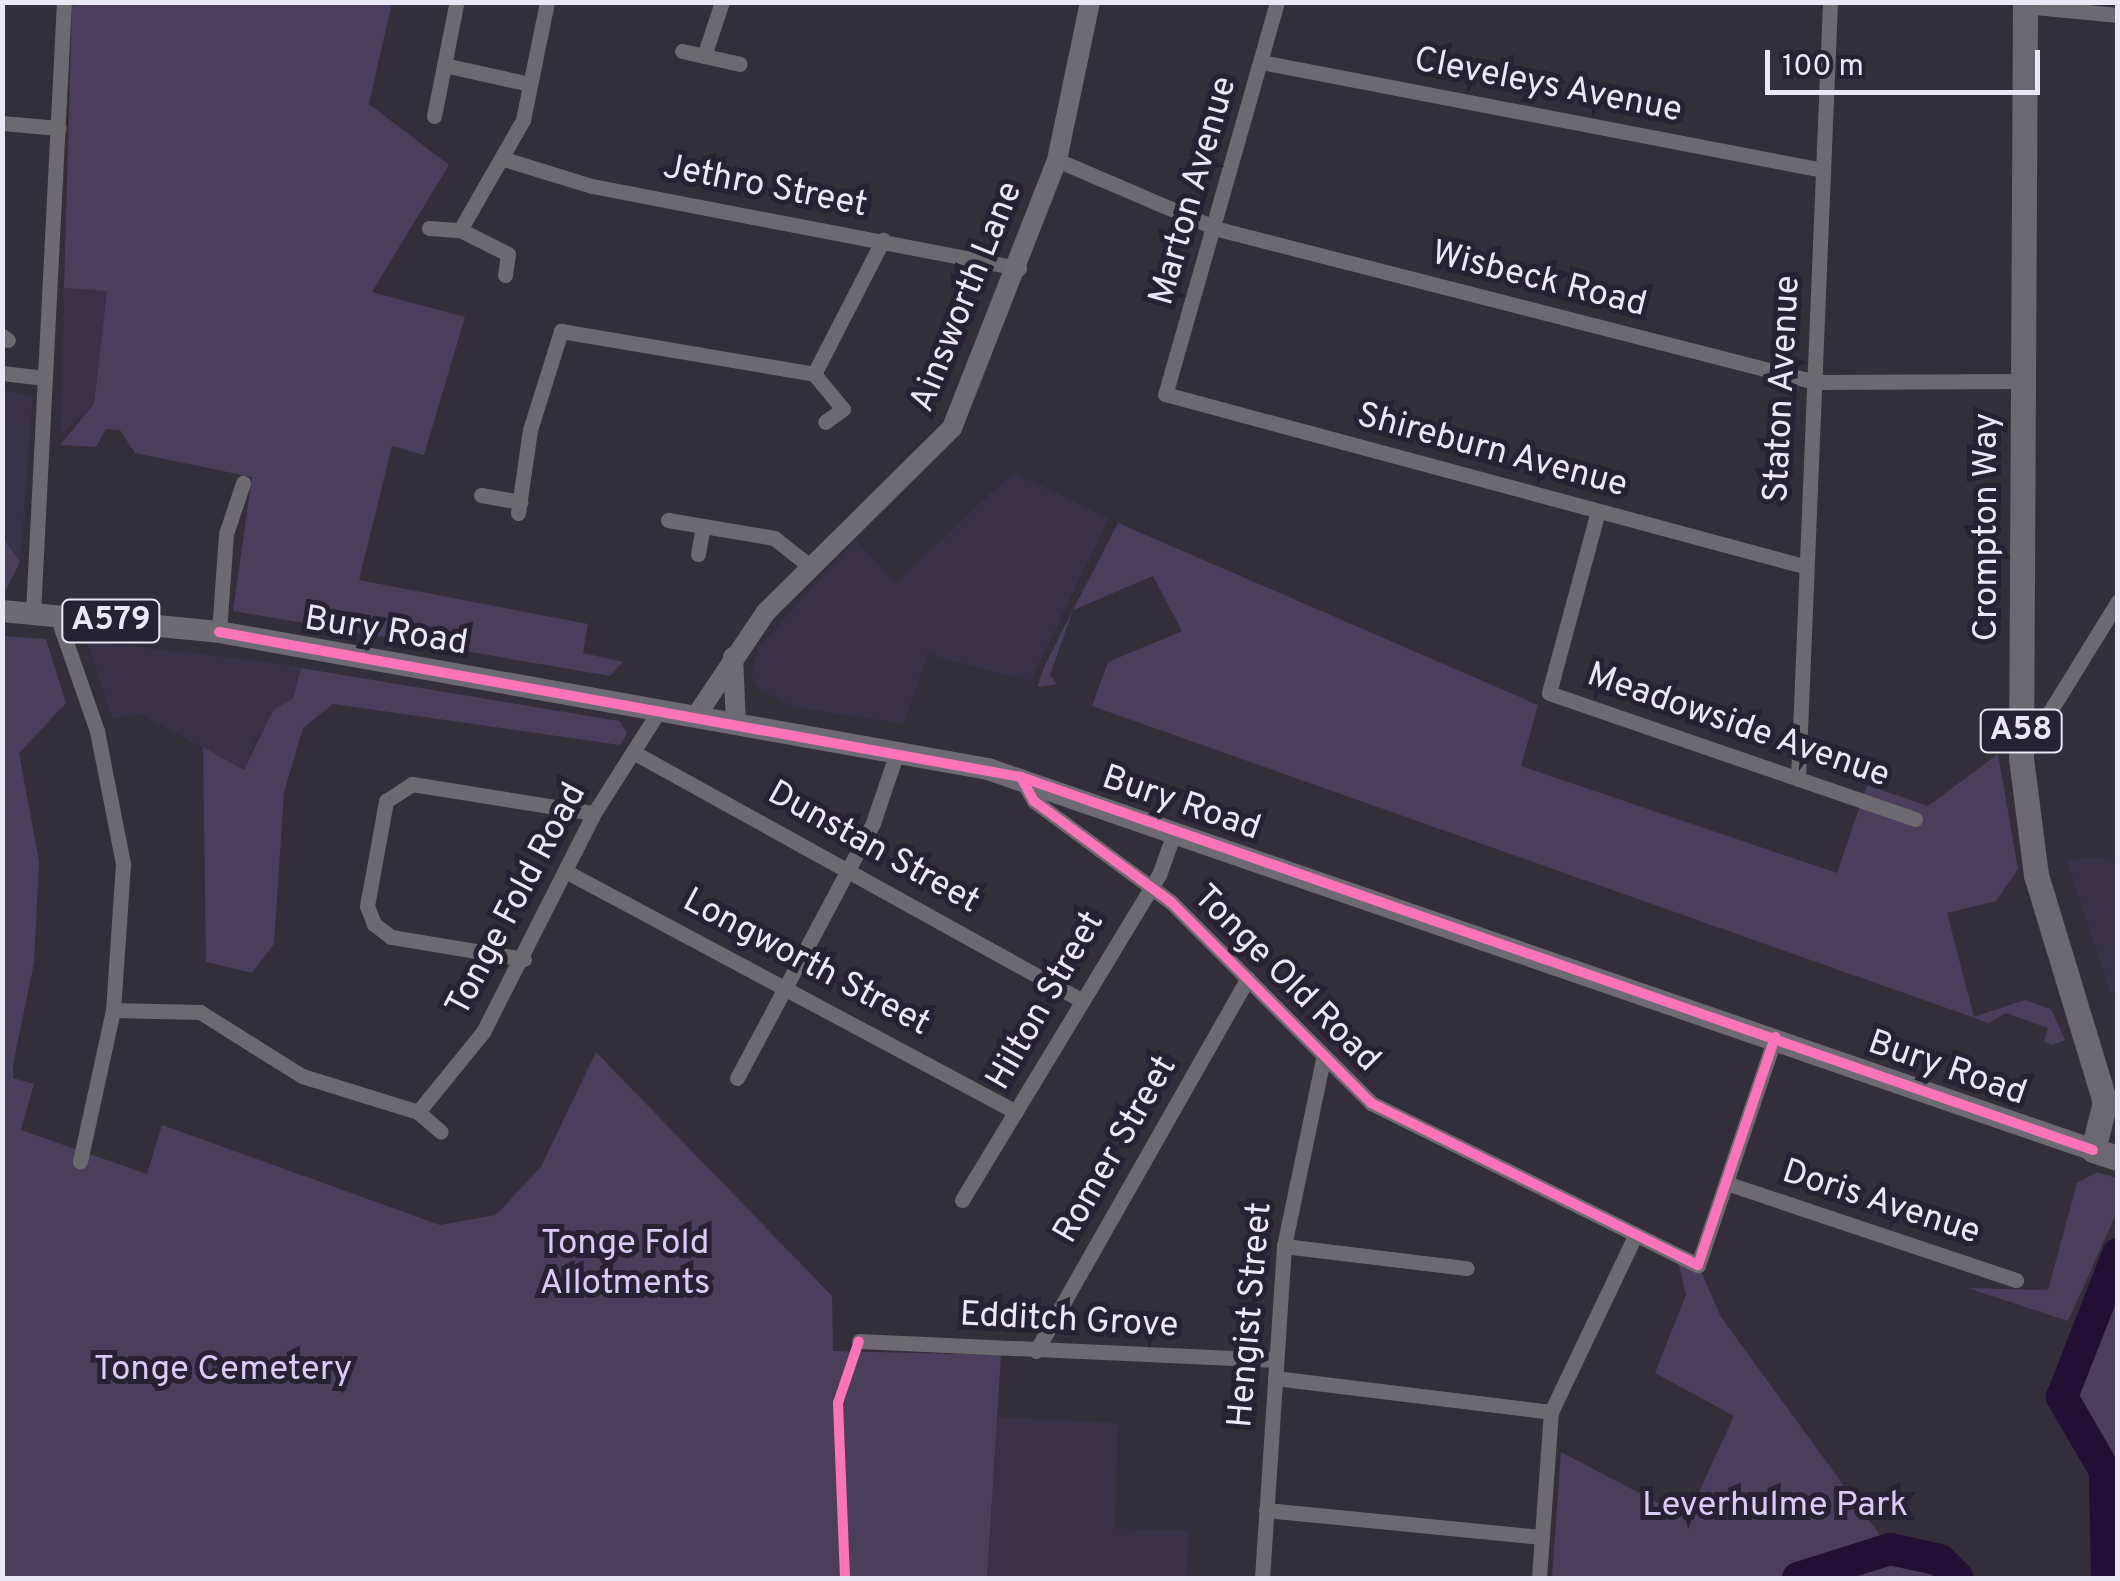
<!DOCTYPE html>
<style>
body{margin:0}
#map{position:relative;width:2120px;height:1581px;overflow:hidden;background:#332e39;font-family:Overpass,sans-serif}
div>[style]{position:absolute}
.built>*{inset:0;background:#3a3048}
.green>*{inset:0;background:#4b3e5d}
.river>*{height:32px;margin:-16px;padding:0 16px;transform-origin:16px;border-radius:16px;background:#221034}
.minor>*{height:15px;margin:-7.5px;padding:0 7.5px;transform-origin:7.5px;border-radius:7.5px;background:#6c6a70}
.secondary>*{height:20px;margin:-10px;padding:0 10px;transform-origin:10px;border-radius:10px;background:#6f6b75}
.primary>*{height:22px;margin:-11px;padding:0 11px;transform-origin:11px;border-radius:11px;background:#6e6a74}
.trunk>*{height:25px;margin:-12.5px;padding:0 12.5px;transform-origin:12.5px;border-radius:12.5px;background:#6c6872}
.cycleway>*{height:10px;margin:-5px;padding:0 5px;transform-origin:5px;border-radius:5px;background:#fb73b8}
span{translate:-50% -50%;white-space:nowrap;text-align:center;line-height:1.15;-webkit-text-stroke:10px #282033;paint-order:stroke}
.shield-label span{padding:2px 8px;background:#282033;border:2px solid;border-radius:8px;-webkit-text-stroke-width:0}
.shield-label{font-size:32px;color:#ece7f4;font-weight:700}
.street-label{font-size:35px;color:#ece7f4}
.park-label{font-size:35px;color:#dbcaf5}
.frame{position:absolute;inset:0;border:5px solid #ece7f4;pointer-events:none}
.scale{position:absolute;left:1765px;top:50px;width:275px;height:45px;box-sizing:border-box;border:5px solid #ece7f4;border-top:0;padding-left:12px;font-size:30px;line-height:35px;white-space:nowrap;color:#ece7f4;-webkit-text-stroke:8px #282033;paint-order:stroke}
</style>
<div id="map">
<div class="built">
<div style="clip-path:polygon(64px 288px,107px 290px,94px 404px,61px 436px)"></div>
<div style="clip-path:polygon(2px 388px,33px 398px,20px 562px,3px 536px)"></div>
<div style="clip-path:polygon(1013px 472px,1109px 518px,1030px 682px,928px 654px,904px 724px,794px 707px,759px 691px,751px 676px,757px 649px,855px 540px,896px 583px)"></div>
<div style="clip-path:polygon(87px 641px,292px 665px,301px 668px,293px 699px,255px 741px,244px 770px,140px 714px,112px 718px)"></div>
<div style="clip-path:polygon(2117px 856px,2118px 856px,2117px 1012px,2066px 860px)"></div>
<div style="clip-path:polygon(997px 1417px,1118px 1423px,1115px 1528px,1189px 1531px,1186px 1578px,987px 1578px)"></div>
</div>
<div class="green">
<div style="clip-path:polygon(103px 2px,392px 3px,369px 104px,449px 165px,372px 292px,465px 317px,424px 455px,392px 446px,359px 580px,588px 624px,583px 653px,623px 662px,610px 676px,233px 611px,252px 477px,135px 453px,120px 430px,106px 429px,96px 447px,60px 445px,94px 404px,107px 291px,64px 288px,72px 6px)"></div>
<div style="clip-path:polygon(1118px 523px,1538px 705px,1521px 766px,1837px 873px,1867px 785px,1928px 806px,1998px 754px,2018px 869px,1996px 901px,1947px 913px,1974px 1017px,2025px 1000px,2051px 1009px,2065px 1040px,2053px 1045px,2044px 1042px,2048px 1028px,2006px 1013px,1989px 1023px,1092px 706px,1108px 662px,1182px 631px,1153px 576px,1073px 610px,1050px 675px,1057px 684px,1037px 687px,1045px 665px,1073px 610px)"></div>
<div style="clip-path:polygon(2px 536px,20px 562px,5px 592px,2px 591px)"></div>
<div style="clip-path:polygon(2px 636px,46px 639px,66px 703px,19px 753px,39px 861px,34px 963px,13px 1065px,13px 1078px,34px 1084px,21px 1130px,147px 1174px,162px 1125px,440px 1225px,496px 1215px,541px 1167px,596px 1052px,832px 1296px,833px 1351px,1001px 1355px,987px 1578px,3px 1578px)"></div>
<div style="clip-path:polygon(301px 668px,619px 721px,627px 733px,620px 745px,333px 704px,303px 728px,284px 792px,274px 944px,252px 973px,206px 962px,203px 747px,244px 770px,273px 710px,293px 699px)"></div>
<div style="clip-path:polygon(2097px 1172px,2117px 1178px,2117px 1212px,2068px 1321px,1968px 1288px,2048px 1290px,2077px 1183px)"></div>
<div style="clip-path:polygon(2117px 1254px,2118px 1578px,2107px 1578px,2105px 1471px,2062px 1397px)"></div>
<div style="clip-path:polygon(1677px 1257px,1698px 1265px,1721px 1317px,1890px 1549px,1940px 1560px,1958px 1578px,1552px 1578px,1561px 1452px,1687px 1518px,1734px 1416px,1655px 1373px,1686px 1295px)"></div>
</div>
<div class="river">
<div style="left:1798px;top:1578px;width:96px;rotate:-17.5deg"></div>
<div style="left:1890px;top:1549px;width:51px;rotate:12.4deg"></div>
<div style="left:1940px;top:1560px;width:25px;rotate:45deg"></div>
<div style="left:2107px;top:1578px;width:107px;rotate:-91.1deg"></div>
<div style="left:2105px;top:1471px;width:86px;rotate:-120.2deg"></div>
<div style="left:2062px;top:1397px;width:154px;rotate:-68.6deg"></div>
</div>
<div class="minor">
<div style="left:1277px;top:2px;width:408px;rotate:105.9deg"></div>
<div style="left:1165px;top:394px;width:662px;rotate:15.07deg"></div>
<div style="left:2025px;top:6px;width:93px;rotate:5.5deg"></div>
<div style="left:682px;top:51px;width:59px;rotate:12.6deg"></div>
<div style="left:704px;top:56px;width:57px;rotate:-71.6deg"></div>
<div style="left:1261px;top:62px;width:572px;rotate:10.88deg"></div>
<div style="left:444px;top:65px;width:88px;rotate:12.5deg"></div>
<div style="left:434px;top:116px;width:113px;rotate:-78.8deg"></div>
<div style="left:2px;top:123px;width:57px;rotate:5deg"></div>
<div style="left:504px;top:159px;width:92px;rotate:17.1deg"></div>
<div style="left:592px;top:186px;width:435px;rotate:10.9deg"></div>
<div style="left:1057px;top:160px;width:175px;rotate:23.2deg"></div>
<div style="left:1218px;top:229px;width:616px;rotate:14.37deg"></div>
<div style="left:1815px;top:382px;width:207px;rotate:-0.3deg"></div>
<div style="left:429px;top:228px;width:31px;rotate:4deg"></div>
<div style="left:505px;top:275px;width:21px;rotate:-82deg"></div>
<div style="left:508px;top:254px;width:54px;rotate:-153.4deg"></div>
<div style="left:460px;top:230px;width:127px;rotate:-60.2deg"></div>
<div style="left:523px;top:120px;width:120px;rotate:-78.5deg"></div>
<div style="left:2px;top:336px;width:7px;rotate:34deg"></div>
<div style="left:2px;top:373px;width:43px;rotate:6.6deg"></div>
<div style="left:814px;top:374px;width:151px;rotate:-62.8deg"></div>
<div style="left:814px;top:374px;width:45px;rotate:50.4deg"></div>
<div style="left:843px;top:409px;width:22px;rotate:144deg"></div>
<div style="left:481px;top:495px;width:40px;rotate:10deg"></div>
<div style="left:1598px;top:511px;width:188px;rotate:105.1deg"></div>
<div style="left:1549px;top:693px;width:387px;rotate:19deg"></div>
<div style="left:518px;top:513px;width:84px;rotate:-81.8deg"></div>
<div style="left:530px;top:430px;width:104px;rotate:-72.6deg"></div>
<div style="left:561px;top:331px;width:257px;rotate:9.6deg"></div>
<div style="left:668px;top:520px;width:108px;rotate:9.6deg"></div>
<div style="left:774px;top:538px;width:47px;rotate:38.1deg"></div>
<div style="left:698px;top:554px;width:28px;rotate:-80deg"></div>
<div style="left:33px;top:613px;width:612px;rotate:-87.1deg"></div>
<div style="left:57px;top:616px;width:122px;rotate:70.8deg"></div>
<div style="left:97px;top:731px;width:136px;rotate:78.9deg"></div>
<div style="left:123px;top:864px;width:146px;rotate:93.9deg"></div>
<div style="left:113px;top:1010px;width:155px;rotate:102.3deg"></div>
<div style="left:219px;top:632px;width:98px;rotate:-85.9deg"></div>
<div style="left:226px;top:534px;width:54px;rotate:-71.6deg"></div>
<div style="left:633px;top:752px;width:512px;rotate:28.97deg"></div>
<div style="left:2023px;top:755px;width:181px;rotate:-58.3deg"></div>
<div style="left:1798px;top:779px;width:778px;rotate:-87.64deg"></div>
<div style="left:1023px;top:781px;width:23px;rotate:61deg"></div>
<div style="left:1034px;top:801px;width:170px;rotate:36.4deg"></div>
<div style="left:1171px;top:902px;width:284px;rotate:45.1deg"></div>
<div style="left:1371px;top:1103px;width:365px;rotate:26.4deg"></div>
<div style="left:1698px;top:1265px;width:241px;rotate:-71.3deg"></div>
<div style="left:565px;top:871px;width:511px;rotate:28.12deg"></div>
<div style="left:524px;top:959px;width:135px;rotate:-170.6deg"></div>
<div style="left:391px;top:937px;width:21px;rotate:-143deg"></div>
<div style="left:374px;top:924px;width:19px;rotate:-111deg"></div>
<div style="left:367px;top:906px;width:107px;rotate:-79.7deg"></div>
<div style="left:386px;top:801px;width:31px;rotate:-33deg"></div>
<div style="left:412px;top:784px;width:184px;rotate:9.1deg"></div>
<div style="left:113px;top:1010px;width:87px;rotate:1.3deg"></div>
<div style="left:200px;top:1012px;width:120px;rotate:32.1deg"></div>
<div style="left:302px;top:1076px;width:121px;rotate:17.2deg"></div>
<div style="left:418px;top:1112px;width:103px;rotate:-50.9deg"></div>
<div style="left:483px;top:1032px;width:246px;rotate:-63.1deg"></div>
<div style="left:594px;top:813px;width:123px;rotate:-57.6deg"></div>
<div style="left:737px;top:1078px;width:289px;rotate:-61.9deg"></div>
<div style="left:873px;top:823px;width:78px;rotate:-71.3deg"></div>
<div style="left:418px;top:1112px;width:30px;rotate:41deg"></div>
<div style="left:1726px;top:1183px;width:306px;rotate:18.5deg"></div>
<div style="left:962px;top:1200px;width:380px;rotate:-58.8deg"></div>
<div style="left:1159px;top:875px;width:48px;rotate:-70.4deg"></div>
<div style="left:1284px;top:1246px;width:184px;rotate:6.9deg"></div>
<div style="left:859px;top:1341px;width:417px;rotate:2.6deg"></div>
<div style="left:1036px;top:1351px;width:429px;rotate:-60.4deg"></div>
<div style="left:1275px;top:1378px;width:278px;rotate:7deg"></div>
<div style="left:1266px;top:1510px;width:277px;rotate:5.6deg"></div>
<div style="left:1262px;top:1578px;width:333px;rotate:-86.2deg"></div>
<div style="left:1284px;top:1246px;width:190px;rotate:-78.2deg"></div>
<div style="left:1539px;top:1578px;width:166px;rotate:-85.9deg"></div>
<div style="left:1551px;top:1412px;width:191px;rotate:-64.5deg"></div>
</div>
<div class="secondary">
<div style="left:733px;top:657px;width:66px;rotate:87.4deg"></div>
<div style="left:696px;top:716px;width:125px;rotate:-56.1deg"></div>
<div style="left:766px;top:612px;width:262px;rotate:-44.7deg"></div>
<div style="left:952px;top:428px;width:288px;rotate:-68.6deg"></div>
<div style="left:1057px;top:160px;width:161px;rotate:-78.2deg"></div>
</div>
<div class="primary">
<div style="left:2px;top:611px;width:218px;rotate:5.5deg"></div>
<div style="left:219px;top:632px;width:781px;rotate:10.1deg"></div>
<div style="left:988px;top:769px;width:1169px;rotate:19.02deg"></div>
</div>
<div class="trunk">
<div style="left:2025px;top:2px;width:756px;rotate:90.3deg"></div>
<div style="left:2021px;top:758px;width:118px;rotate:82.7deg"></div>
<div style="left:2036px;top:875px;width:237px;rotate:73.1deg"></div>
<div style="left:2105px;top:1102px;width:49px;rotate:104deg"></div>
<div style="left:2093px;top:1150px;width:26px;rotate:18deg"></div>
</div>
<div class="cycleway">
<div style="left:219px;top:632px;width:815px;rotate:10.25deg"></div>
<div style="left:1021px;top:777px;width:1135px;rotate:19.19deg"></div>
<div style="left:1021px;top:777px;width:27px;rotate:62deg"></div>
<div style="left:1034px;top:801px;width:170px;rotate:36.4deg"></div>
<div style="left:1171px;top:902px;width:284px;rotate:45.1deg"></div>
<div style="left:1371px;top:1103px;width:365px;rotate:26.4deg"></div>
<div style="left:1698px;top:1265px;width:241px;rotate:-71.3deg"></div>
<div style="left:845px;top:1578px;width:175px;rotate:-92.3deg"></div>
<div style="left:838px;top:1403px;width:65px;rotate:-71.3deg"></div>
</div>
<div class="shield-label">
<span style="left:111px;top:621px">A579</span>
<span style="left:2021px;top:731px">A58</span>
</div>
<div class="street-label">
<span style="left:1548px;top:86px;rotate:11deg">Cleveleys Avenue</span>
<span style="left:765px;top:187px;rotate:11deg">Jethro Street</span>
<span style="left:1194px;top:191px;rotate:-74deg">Marton Avenue</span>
<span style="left:1539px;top:280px;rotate:14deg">Wisbeck Road</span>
<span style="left:967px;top:297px;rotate:-68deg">Ainsworth Lane</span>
<span style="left:1783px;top:389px;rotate:-87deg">Staton Avenue</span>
<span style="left:1492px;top:451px;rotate:15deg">Shireburn Avenue</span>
<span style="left:1987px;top:527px;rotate:-90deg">Crompton Way</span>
<span style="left:386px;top:632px;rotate:9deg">Bury Road</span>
<span style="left:1738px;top:726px;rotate:19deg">Meadowside Avenue</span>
<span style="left:1181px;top:804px;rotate:19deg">Bury Road</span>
<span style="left:873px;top:848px;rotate:29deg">Dunstan Street</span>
<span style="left:517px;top:900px;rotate:-62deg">Tonge Fold Road</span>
<span style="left:806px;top:963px;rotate:28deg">Longworth Street</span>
<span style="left:1286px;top:979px;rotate:45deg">Tonge Old Road</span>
<span style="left:1046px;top:1001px;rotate:-60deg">Hilton Street</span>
<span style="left:1947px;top:1069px;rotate:19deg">Bury Road</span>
<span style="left:1116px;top:1150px;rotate:-60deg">Romer Street</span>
<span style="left:1881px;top:1203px;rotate:18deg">Doris Avenue</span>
<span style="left:1251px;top:1315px;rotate:-85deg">Hengist Street</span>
<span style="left:1069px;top:1321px;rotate:3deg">Edditch Grove</span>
</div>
<div class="park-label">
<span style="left:625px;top:1264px">Tonge Fold<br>Allotments</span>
<span style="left:223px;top:1370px">Tonge Cemetery</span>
<span style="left:1775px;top:1506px">Leverhulme Park</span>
</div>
<div class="frame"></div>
<div class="scale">100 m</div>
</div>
